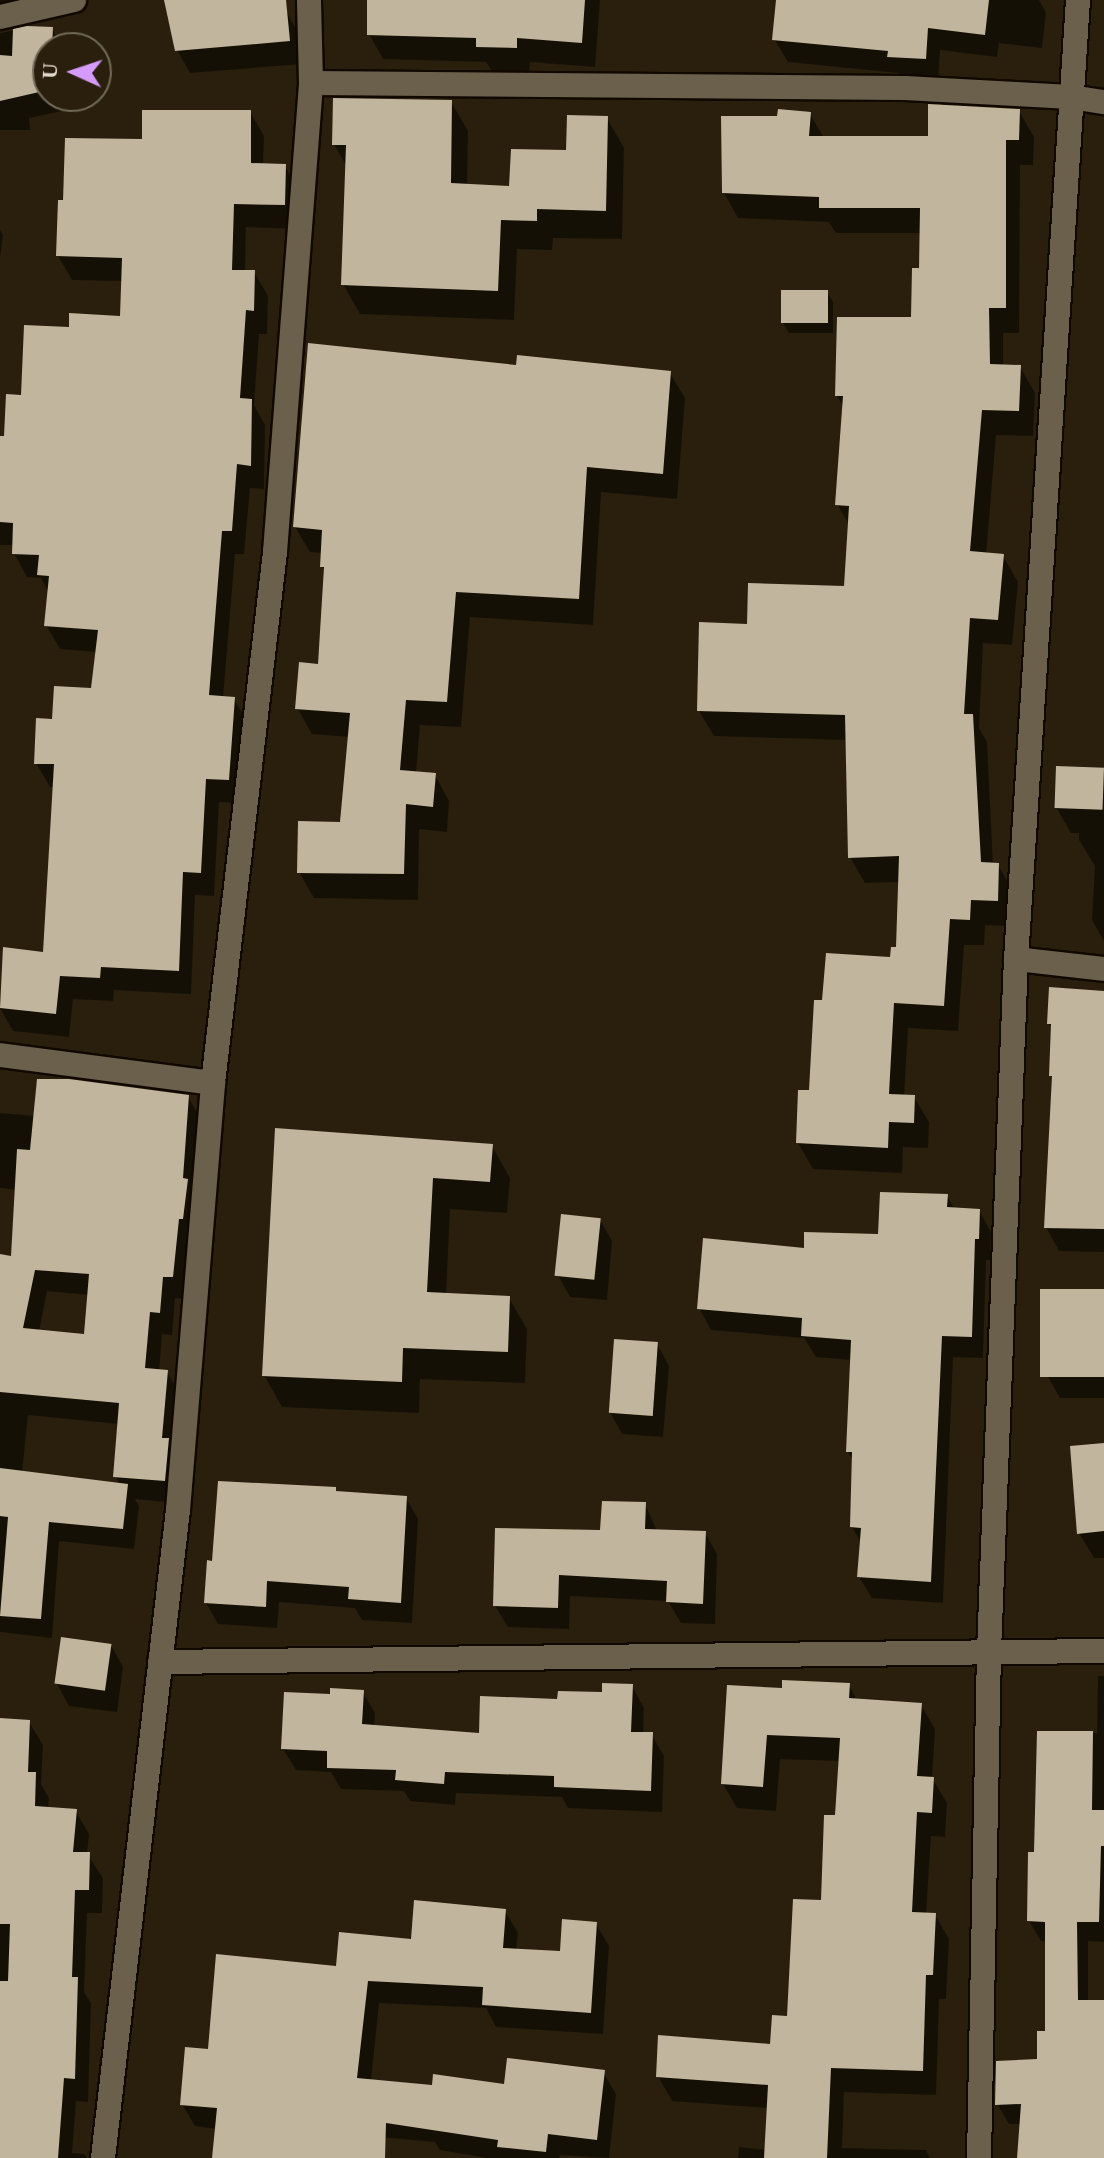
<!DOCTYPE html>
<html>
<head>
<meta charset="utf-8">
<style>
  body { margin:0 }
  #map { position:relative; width:1104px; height:2158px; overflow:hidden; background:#291f0c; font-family:Georgia,serif }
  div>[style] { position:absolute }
  .shadow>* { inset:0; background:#0007 }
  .building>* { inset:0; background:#c2b59e; transform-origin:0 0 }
  .roads { filter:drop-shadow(2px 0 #110800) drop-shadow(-2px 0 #110800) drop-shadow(0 2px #110800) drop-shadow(0 -2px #110800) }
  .minor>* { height:24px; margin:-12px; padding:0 12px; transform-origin:12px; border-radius:12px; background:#6b604b }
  span { translate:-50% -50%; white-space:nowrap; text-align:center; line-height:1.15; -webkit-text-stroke:8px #291f0c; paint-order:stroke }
  .north { position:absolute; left:32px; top:32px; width:80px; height:80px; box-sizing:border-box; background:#291f0c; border:2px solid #736a5a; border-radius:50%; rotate:273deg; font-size:22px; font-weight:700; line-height:32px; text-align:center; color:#e1dacf }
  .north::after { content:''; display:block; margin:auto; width:28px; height:36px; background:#d59bfa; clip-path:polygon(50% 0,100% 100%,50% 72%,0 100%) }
</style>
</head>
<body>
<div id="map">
  <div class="shadow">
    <div style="clip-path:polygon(0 0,48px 0,0 11px)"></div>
    <div style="clip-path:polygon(166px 0,273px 0,286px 11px,299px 34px,302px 64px,190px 73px,177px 50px)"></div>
    <div style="clip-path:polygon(370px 0,600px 0,595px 67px,530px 62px,529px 72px,492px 71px,486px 62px,383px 59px,369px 34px)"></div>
    <div style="clip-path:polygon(778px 0,1039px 0,1046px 13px,1042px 48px,999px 43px,997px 57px,940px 50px,938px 81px,903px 79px,899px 73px,788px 62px,774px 39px)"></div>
    <div style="clip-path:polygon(27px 28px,52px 29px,63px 48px,48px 48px,48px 96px,63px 96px,62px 111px,29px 118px,30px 130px,0 130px,0 33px)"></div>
    <div style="clip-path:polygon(451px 102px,468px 131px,467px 186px,511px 188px,568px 152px,607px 118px,624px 148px,622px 239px,553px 238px,552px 250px,517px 249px,514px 320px,360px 314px,343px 284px,347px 167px,334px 144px)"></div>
    <div style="clip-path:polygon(1019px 111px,1034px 137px,1033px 165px,1020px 165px,1019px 333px,1003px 333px,1003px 366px,1020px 367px,1035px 393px,1033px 436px,996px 435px,986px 555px,1003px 556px,1018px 582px,1012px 645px,983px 643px,979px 728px,987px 742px,993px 865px,998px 865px,1013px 891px,1012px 926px,985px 925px,984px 945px,964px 945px,958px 1031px,908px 1028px,904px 1096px,914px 1097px,929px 1122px,928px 1148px,903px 1147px,902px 1173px,813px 1169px,798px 1143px,811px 1092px,824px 1002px,892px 960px,897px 949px,900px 882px,865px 883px,850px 857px,847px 740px,714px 736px,699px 711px,749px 626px,845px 588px,850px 526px,837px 504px,844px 408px,837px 396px,913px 319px,922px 233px,836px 233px,829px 222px,738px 218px,724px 193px,779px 118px,810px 114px,824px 138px,930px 138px)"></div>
    <div style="clip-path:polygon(250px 112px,264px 136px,263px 165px,285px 166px,299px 190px,297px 229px,246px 227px,245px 272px,254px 272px,268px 296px,267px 334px,259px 334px,254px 405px,265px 425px,264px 489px,250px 488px,244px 554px,235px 554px,223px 698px,234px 699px,248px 723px,242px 803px,219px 802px,214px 896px,195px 895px,191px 994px,114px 990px,113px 1001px,73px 999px,69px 1037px,13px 1031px,0 1008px,5px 950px,45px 954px,54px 787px,50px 787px,36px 763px,54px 721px,93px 691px,97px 652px,60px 649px,46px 625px,49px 593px,41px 578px,27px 577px,14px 553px,14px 545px,0 545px,0 438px,6px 438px,23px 397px,71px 329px,122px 318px,123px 281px,72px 280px,58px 256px,67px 140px,144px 141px)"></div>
    <div style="clip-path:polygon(0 230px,3px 235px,0 258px)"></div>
    <div style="clip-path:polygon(827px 292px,833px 302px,833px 333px,789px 333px,783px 323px)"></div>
    <div style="clip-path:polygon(518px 367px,670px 373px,685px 398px,677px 499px,601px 492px,593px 625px,470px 617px,461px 727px,420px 725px,416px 773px,435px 775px,449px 801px,447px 832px,419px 829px,418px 900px,314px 898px,299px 872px,342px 824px,350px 737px,312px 734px,297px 708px,319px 666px,326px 573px,322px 566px,322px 553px,310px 552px,295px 527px)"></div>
    <div style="clip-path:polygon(1104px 768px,1104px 941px,1092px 920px,1095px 866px,1079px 840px,1079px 833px,1071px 833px,1056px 807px)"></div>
    <div style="clip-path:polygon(1104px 993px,1104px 1252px,1059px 1251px,1046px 1227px,1054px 1081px,1053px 1030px,1049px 1023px)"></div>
    <div style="clip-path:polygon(evenodd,188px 1097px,201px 1119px,185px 1299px,175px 1298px,172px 1335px,162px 1334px,159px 1372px,167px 1372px,180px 1394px,177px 1503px,135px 1499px,139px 1506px,134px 1549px,59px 1541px,52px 1638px,0 1632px,0 1256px,13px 1258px,17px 1190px,0 1188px,0 1113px,35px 1116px,188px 1097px,47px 1291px,89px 1295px,86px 1336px,39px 1332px,47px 1291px,188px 1097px,28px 1415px,119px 1424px,115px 1476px,120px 1485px,22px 1473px,28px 1415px)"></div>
    <div style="clip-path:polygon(277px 1130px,492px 1146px,510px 1178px,507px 1213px,450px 1209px,446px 1295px,509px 1298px,527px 1329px,525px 1383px,420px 1379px,419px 1413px,282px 1407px,264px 1375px)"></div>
    <div style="clip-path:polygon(947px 1196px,955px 1210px,979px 1210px,991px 1232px,990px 1260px,986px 1260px,983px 1358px,953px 1357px,943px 1603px,872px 1598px,859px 1577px,862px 1544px,852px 1527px,853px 1460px,848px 1452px,852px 1360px,816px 1357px,804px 1338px,711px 1330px,699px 1308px,806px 1250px,880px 1236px)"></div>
    <div style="clip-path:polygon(600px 1220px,612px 1241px,607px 1300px,570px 1297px,558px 1275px)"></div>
    <div style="clip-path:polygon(1104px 1291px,1104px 1398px,1060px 1398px,1048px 1377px)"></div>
    <div style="clip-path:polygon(657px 1344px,669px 1366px,663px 1437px,622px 1434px,610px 1412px)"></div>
    <div style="clip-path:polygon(1104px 1445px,1104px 1558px,1094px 1558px,1079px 1533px)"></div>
    <div style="clip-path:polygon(335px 1489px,338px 1494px,406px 1498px,418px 1519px,412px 1623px,362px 1620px,355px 1608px,279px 1602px,277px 1628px,218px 1624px,206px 1603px,214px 1563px)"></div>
    <div style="clip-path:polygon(645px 1504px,657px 1531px,705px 1533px,717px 1554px,715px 1624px,681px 1623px,668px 1601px,570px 1596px,569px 1629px,508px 1627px,495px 1606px)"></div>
    <div style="clip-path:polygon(111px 1645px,123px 1667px,117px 1712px,69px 1706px,57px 1684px)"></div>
    <div style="clip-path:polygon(1098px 1676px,1104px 1676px,1104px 1942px,1088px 1941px,1088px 2002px,1104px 2002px,1104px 2158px,1019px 2158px,1022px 2124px,1009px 2124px,997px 2104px,1039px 2061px,1047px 2033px,1047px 1941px,1041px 1941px,1029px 1921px,1036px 1854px,1039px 1733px,1097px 1733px)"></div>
    <div style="clip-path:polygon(849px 1685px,857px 1700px,921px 1705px,935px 1729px,932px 1778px,947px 1803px,945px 1837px,931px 1836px,926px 1914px,935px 1915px,949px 1939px,946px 1999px,939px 1999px,936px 2095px,844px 2092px,842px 2148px,926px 2150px,930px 2158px,738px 2158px,739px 2147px,767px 2150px,769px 2108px,672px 2101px,658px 2076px,772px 2046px,788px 2018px,823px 1902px,837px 1817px,840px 1761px,780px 1759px,776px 1811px,737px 1808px,723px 1784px,784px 1690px)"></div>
    <div style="clip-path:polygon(632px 1686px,644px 1708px,643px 1734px,651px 1734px,664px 1756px,662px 1812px,568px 1808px,562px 1797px,456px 1793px,455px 1805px,410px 1801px,404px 1791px,341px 1789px,331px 1772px,296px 1770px,283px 1749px,332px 1696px,362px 1691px,375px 1713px,374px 1727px,481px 1736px,559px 1701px)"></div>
    <div style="clip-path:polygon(0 1720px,29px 1722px,43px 1745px,41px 1784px,49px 1798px,48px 1809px,75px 1810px,89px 1834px,87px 1854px,103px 1878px,102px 1913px,87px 1913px,84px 1992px,91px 2003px,88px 2102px,76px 2101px,72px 2153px,84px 2154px,87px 2158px,0 2158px)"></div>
    <div style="clip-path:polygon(505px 1911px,518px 1933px,516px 1950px,562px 1953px,596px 1924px,609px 1946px,603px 2034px,496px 2027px,486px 2008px,379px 2003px,371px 2081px,433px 2087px,506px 2086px,603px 2072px,616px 2094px,609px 2158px,560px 2155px,559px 2158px,487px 2158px,440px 2150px,435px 2142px,322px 2132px,308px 2158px,214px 2158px,217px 2129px,195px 2126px,182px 2104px,209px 2051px,338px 1968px)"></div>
  </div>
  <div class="building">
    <div style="clip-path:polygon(164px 0,286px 0,290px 41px,175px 51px)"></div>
    <div style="clip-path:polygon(367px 0,585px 0,582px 43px,517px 38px,517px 48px,476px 47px,476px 38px,367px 35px)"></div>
    <div style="clip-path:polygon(776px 0,989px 0,985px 35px,928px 28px,926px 59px,887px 57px,888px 51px,772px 40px)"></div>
    <div style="clip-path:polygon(27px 26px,53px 27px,52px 48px,48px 48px,48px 90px,0 101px,0 55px,12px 56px,13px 29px)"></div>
    <div style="clip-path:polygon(333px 98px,452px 100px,451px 183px,509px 186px,511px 149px,566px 150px,567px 115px,608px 116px,606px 211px,537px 209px,537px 221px,501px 220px,498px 291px,341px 285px,346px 145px,332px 145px)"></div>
    <div style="clip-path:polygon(928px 104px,1020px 109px,1019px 140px,1006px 140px,1006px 308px,989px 308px,990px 364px,1021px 365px,1019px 411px,982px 410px,970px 551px,1004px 554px,998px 620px,970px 618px,964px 714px,973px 714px,981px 862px,999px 863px,998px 901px,971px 900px,970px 920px,950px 919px,944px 1006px,894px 1003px,889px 1094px,915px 1095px,914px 1123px,889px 1122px,888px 1148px,796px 1143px,798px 1090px,809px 1090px,814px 1000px,822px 1000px,826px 953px,890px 957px,891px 947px,896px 947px,899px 856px,848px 858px,845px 715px,697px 711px,699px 622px,747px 624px,748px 583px,844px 586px,849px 506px,835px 505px,843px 396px,835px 396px,837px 317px,911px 317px,912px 268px,919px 268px,920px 208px,819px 208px,819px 197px,722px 193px,721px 116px,777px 116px,778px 109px,811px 112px,809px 136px,928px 136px)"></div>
    <div style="clip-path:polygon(142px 110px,251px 110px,251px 163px,286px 164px,285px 205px,234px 204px,232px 270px,255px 270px,254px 311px,246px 310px,240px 398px,252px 399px,251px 466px,237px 464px,232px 531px,222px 531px,209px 695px,235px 697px,229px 780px,206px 779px,201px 873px,183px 872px,179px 971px,101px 967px,100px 978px,60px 976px,56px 1014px,0 1008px,3px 947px,43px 952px,54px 764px,34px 764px,36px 718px,52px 719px,54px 686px,91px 688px,98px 630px,44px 626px,49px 576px,37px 575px,39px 555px,12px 554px,13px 523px,0 522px,0 436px,4px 436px,6px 394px,21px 395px,24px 325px,69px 327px,69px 313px,120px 316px,122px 258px,56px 256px,58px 200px,63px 200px,65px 138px,142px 139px)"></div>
    <div style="left:828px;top:290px;width:33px;height:47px;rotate:90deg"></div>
    <div style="clip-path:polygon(308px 343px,516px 365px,517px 355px,671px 371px,663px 474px,587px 467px,579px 599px,456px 592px,447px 702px,406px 700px,400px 770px,436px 773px,433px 807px,406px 804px,404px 874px,297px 873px,298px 821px,340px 822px,350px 713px,295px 709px,299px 662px,318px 664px,324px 567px,320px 567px,322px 530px,293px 527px)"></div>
    <div style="left:1056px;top:766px;width:48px;height:42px;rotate:2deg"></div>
    <div style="clip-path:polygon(1049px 987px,1104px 991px,1104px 1229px,1044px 1228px,1052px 1076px,1049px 1076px,1051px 1024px,1047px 1024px)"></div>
    <div style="clip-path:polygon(evenodd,37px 1079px,69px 1079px,189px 1095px,183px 1178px,188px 1179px,183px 1219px,179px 1219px,173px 1277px,163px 1277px,160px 1313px,150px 1312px,145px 1368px,168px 1370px,162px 1438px,169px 1438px,165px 1481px,113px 1477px,119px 1403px,0 1392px,0 1254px,11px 1256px,17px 1149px,30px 1150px,37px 1079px,35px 1270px,89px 1274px,84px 1334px,23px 1328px,35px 1270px)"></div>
    <div style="clip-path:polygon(275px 1128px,493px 1144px,490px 1182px,433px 1178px,427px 1292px,510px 1296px,508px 1352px,403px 1348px,402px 1382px,262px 1376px)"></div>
    <div style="clip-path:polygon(880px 1192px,948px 1194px,947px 1207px,980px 1209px,979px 1239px,975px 1239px,972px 1337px,942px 1336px,931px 1582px,857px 1577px,861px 1528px,850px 1527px,852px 1452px,846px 1452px,851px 1340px,801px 1336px,802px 1318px,697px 1309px,703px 1238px,804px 1248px,804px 1232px,878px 1234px)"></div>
    <div style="left:561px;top:1214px;width:40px;height:62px;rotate:6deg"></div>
    <div style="left:1104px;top:1289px;width:88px;height:64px;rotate:90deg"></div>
    <div style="left:614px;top:1339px;width:44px;height:74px;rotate:4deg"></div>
    <div style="clip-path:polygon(1104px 1443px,1104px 1531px,1077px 1534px,1070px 1446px)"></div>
    <div style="clip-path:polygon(0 1468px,128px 1484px,123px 1529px,49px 1522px,41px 1619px,0 1616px,8px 1517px,0 1516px)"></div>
    <div style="clip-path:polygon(218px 1481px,336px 1487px,336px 1491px,407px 1496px,401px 1603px,348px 1599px,349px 1587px,267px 1581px,266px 1607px,204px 1603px,207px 1560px,212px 1561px)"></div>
    <div style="clip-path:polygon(602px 1501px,646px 1502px,645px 1529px,706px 1531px,703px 1604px,666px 1602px,667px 1581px,559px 1575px,558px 1608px,493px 1606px,495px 1528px,600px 1530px)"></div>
    <div style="left:61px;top:1637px;width:51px;height:47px;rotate:8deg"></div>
    <div style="clip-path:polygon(782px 1680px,850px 1683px,849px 1698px,922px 1703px,917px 1776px,934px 1777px,932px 1813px,917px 1812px,912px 1912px,936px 1913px,933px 1975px,926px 1975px,923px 2071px,831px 2068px,827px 2158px,764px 2158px,768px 2085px,656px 2077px,658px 2035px,770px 2044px,772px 2015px,787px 2016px,793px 1899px,821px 1900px,824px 1815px,835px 1815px,840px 1738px,767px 1735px,763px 1787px,721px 1784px,727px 1685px,782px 1688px)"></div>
    <div style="clip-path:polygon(602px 1683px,633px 1684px,631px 1732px,653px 1732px,651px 1791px,554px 1787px,554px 1776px,445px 1772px,444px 1784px,395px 1780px,396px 1770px,327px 1768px,327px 1751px,281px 1749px,284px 1692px,330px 1694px,330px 1688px,364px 1690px,362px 1724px,479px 1733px,480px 1696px,557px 1699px,558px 1691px,602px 1692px)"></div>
    <div style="clip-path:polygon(0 1718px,30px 1720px,28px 1772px,36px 1772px,35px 1806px,77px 1809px,73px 1852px,90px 1852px,89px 1890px,75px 1890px,72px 1977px,78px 1977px,75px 2079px,64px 2078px,58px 2158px,0 2158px,0 1981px,8px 1981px,10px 1924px,0 1924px)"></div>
    <div style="clip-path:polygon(1037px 1731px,1093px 1731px,1092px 1810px,1104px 1810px,1104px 1846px,1101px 1846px,1099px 1922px,1077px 1922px,1078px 2000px,1104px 2000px,1104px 2158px,1017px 2158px,1021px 2104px,995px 2105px,996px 2061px,1037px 2059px,1037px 2031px,1045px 2031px,1045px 1922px,1027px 1921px,1028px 1852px,1034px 1852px)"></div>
    <div style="clip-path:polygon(414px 1900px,506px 1909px,503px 1948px,560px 1951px,562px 1919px,597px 1922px,591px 2013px,482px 2005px,483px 1987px,368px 1981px,357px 2078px,432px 2085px,433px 2074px,504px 2084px,507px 2058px,605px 2070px,597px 2140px,548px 2134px,546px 2152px,497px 2147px,498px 2140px,386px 2123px,385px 2158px,212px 2158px,217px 2108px,180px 2105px,185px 2047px,208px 2049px,216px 1954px,336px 1966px,339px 1932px,411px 1939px)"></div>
  </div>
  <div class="roads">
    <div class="minor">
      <div style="left:0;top:17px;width:76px;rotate:-12.9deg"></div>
      <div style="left:311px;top:83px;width:594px;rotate:0.48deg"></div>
      <div style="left:905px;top:88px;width:166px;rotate:3.1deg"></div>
      <div style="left:1071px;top:97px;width:33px;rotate:9deg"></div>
      <div style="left:1016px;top:959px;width:89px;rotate:6.5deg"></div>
      <div style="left:0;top:1055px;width:215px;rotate:7.5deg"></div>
      <div style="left:160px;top:1662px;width:944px;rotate:-0.67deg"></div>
      <div style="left:103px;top:2158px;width:652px;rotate:-83.4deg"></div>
      <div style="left:178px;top:1510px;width:428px;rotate:-85.3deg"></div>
      <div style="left:213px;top:1083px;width:535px;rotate:-83.34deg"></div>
      <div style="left:275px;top:552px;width:470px;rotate:-85.6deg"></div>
      <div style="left:311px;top:83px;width:83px;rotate:-91.4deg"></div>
      <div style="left:979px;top:2158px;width:507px;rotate:-88.87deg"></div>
      <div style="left:989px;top:1651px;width:693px;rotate:-87.77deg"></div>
      <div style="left:1016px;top:959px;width:961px;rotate:-86.3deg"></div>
    </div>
  </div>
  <div class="north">U</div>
</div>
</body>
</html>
